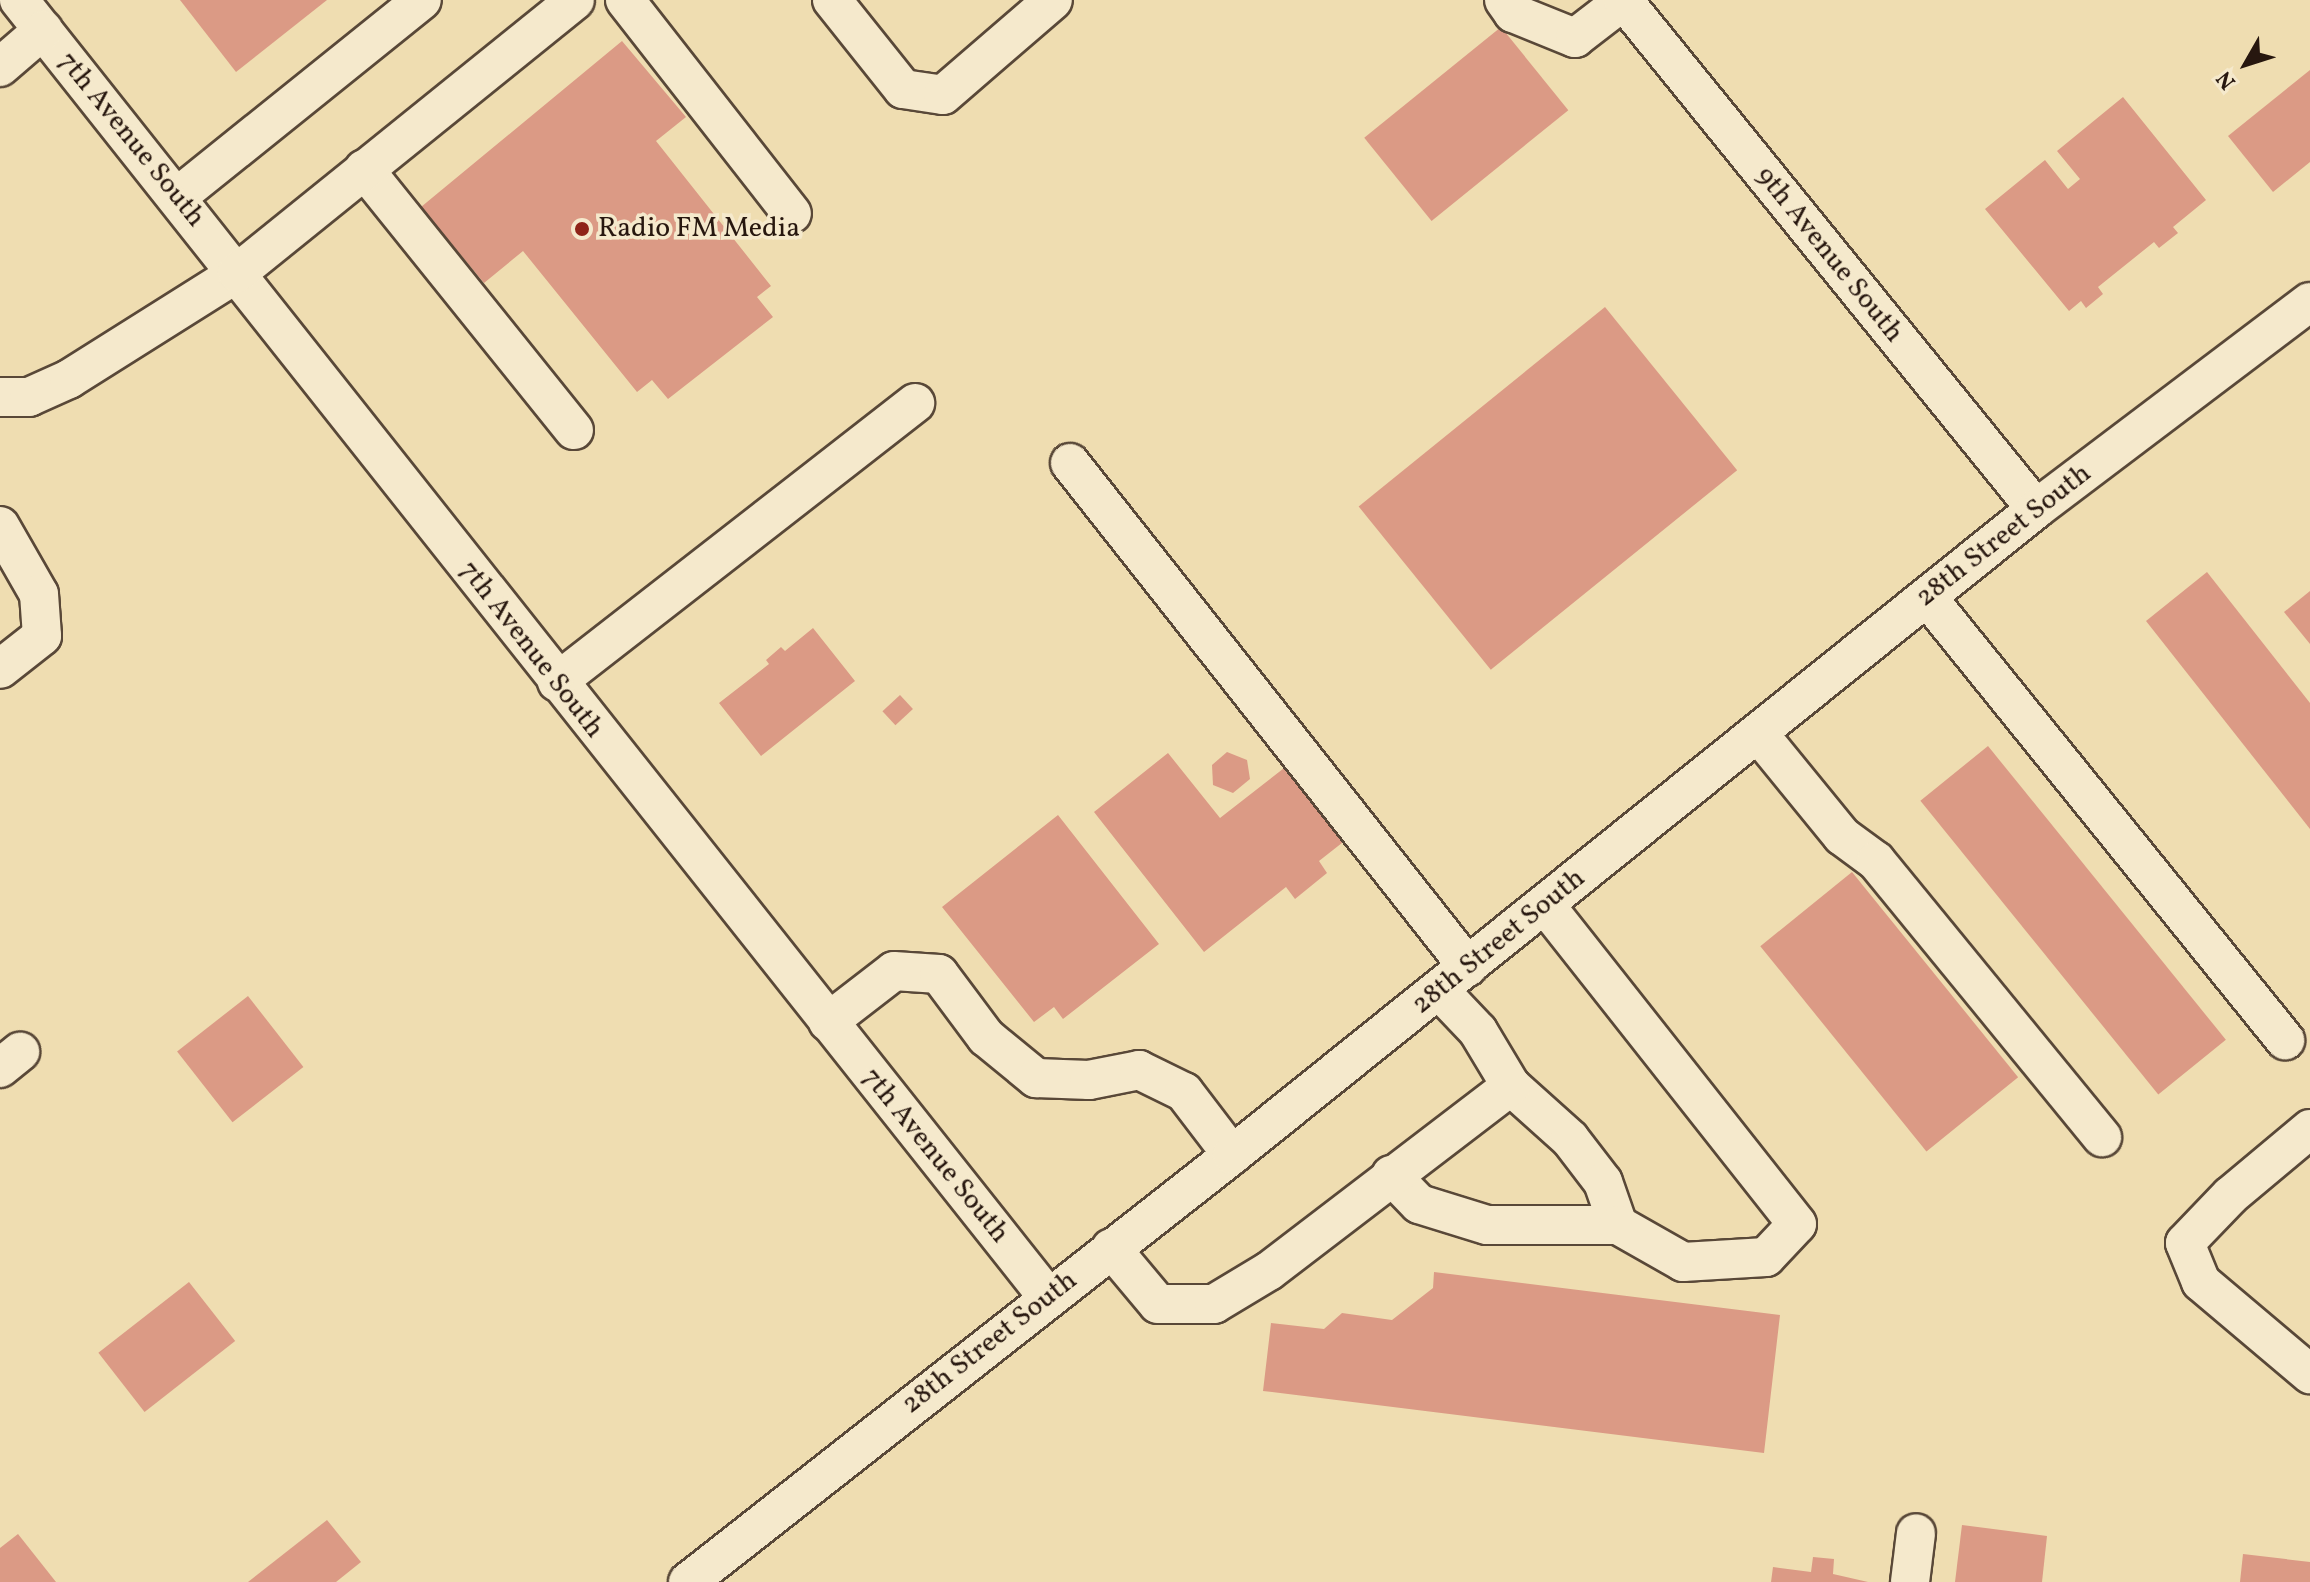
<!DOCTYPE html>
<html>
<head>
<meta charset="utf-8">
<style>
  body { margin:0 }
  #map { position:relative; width:2310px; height:1582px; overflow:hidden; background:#efddb1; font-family:Vollkorn,serif }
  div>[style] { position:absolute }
  .building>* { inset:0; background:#db9a85; transform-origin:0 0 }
  .roads { filter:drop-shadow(2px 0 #594838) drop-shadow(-2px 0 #594838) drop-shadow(0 2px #594838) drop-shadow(0 -2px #594838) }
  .minor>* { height:38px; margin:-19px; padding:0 19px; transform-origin:19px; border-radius:19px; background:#f5e9cc }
  .dots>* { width:22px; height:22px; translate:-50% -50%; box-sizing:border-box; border:4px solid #f5e9cc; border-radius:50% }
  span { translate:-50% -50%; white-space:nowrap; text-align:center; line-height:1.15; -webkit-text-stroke:7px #f5e9cc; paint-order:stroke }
  .street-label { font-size:28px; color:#27170f }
  .poi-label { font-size:28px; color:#27170f }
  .left { translate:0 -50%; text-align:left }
  .north { position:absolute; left:2206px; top:24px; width:80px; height:80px; -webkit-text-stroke:6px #f5e9cc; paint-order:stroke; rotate:231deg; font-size:22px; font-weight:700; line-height:32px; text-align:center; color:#27170f }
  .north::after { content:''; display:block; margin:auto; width:28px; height:36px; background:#27170f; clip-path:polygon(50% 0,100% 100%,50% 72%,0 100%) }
</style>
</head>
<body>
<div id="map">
  <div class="building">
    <div style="clip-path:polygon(180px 0,327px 0,236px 72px)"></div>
    <div style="left:1501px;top:27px;width:107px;height:176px;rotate:51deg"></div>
    <div style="clip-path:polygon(622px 41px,686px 117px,656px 141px,771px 286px,757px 297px,773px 317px,668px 399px,652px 380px,637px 392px,523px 251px,484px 283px,421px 207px)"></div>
    <div style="clip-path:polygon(2310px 70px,2310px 162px,2273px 192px,2228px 136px)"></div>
    <div style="clip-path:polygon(2123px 97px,2206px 200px,2173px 227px,2178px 233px,2159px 248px,2154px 242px,2098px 287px,2103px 294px,2086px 308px,2081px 301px,2069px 311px,1985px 209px,2045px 160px,2068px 189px,2080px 179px,2057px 151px)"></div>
    <div style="left:1605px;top:307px;width:210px;height:317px;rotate:51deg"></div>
    <div style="clip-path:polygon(2207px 572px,2310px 703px,2310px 829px,2146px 621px)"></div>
    <div style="clip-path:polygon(2310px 591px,2310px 644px,2284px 612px)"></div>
    <div style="clip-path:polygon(813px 628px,855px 681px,761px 756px,719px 703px,769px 664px,766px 660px,781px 647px,785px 651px)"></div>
    <div style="left:900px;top:695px;width:19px;height:24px;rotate:47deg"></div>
    <div style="left:1988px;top:746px;width:378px;height:87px;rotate:51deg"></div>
    <div style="clip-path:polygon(1227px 752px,1247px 760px,1250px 779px,1233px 793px,1213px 785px,1212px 765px)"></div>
    <div style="clip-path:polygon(1168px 753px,1220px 818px,1288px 765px,1347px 839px,1319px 861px,1327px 873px,1295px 899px,1286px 887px,1204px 952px,1094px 812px)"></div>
    <div style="clip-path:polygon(1058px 815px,1159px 944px,1063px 1019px,1054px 1007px,1034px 1022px,942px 907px)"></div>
    <div style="left:1852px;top:872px;width:264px;height:118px;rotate:51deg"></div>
    <div style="left:248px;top:996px;width:90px;height:90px;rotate:52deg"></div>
    <div style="clip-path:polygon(1434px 1272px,1780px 1315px,1764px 1453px,1263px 1391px,1271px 1323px,1324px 1329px,1342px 1313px,1392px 1320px,1433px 1288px)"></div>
    <div style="left:189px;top:1282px;width:75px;height:115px;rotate:52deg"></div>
    <div style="clip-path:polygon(327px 1520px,361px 1562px,336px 1582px,248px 1582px)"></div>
    <div style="clip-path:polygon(1962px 1525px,2047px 1536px,2042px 1582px,1955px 1582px)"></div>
    <div style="clip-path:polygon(18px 1534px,56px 1582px,0 1582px,0 1548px)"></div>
    <div style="clip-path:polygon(2243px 1554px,2310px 1562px,2310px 1582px,2240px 1582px)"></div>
    <div style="clip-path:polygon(1813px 1557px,1834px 1559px,1833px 1574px,1868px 1582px,1771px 1582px,1773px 1567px,1811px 1572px)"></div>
  </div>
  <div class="roads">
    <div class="minor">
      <div style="left:19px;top:0;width:1654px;rotate:51.58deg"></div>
      <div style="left:625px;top:0;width:271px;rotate:52deg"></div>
      <div style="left:832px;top:0;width:114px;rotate:51.4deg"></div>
      <div style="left:903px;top:89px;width:40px;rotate:8.5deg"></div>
      <div style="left:943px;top:95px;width:145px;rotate:-40.8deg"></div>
      <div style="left:1504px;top:0;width:16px;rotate:55deg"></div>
      <div style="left:1513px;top:13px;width:67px;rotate:22deg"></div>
      <div style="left:1575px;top:38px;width:61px;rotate:-37.6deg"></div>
      <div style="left:1623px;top:0;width:655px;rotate:50.94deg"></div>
      <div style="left:0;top:67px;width:57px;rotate:-40.7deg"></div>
      <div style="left:364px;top:169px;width:335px;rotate:51.2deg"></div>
      <div style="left:177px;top:197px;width:314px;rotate:-38.8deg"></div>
      <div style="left:0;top:397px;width:29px"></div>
      <div style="left:29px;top:397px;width:44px;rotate:-24.2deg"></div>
      <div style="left:69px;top:379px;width:199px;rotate:-32.2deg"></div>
      <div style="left:237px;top:273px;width:434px;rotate:-38.9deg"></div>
      <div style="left:1070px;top:463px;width:642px;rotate:51.7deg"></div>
      <div style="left:0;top:526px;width:78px;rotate:60.2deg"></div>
      <div style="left:39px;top:594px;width:42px;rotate:85.9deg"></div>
      <div style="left:42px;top:636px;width:53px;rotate:141.8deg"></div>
      <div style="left:1927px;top:597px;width:570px;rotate:51.06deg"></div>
      <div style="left:557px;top:682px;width:454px;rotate:-37.9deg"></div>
      <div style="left:1758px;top:733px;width:133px;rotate:50.8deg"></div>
      <div style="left:1842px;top:836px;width:42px;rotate:36.3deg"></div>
      <div style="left:1876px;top:861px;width:357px;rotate:50.7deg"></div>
      <div style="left:828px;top:1022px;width:83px;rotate:-37.7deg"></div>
      <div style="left:894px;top:971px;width:45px;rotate:3.8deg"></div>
      <div style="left:939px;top:974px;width:79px;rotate:53.3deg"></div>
      <div style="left:986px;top:1037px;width:65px;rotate:39.4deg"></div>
      <div style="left:1036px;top:1078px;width:53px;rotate:2.2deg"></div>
      <div style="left:1089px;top:1080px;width:51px;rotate:-11.3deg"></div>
      <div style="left:1139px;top:1070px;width:50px;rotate:26.1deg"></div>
      <div style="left:1184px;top:1092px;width:79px;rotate:52.7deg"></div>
      <div style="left:0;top:1068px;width:26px;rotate:-39deg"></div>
      <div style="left:1511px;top:1086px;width:79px;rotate:41.9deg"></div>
      <div style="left:1570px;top:1139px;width:54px;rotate:52.5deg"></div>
      <div style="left:1603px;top:1182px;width:46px;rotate:70.8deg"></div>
      <div style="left:2310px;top:1129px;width:104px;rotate:140.1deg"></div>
      <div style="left:2230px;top:1196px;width:65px;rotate:133.8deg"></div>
      <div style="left:2185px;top:1243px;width:42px;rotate:67.7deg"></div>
      <div style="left:2201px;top:1282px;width:143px;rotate:40.2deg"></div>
      <div style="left:1391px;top:1175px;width:40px;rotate:46deg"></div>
      <div style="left:1419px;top:1204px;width:71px;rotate:17.2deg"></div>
      <div style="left:1487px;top:1225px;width:131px"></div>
      <div style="left:1618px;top:1225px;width:75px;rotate:29.6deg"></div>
      <div style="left:1683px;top:1262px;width:83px;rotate:-3.4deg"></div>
      <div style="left:1766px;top:1257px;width:45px;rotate:-46.8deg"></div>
      <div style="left:1797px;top:1224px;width:407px;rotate:-128.3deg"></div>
      <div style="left:1111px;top:1248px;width:73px;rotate:50deg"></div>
      <div style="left:1158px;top:1304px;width:56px"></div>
      <div style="left:1214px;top:1304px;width:64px;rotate:-31deg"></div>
      <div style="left:1269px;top:1271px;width:305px;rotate:-37.4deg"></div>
      <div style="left:1511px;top:1086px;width:64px;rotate:-121deg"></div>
      <div style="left:1478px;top:1031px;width:57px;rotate:-133.6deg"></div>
      <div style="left:688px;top:1582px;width:692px;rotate:-38.13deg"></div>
      <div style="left:1232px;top:1155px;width:1031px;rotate:-38.78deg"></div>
      <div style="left:2036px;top:509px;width:343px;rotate:-37.1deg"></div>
      <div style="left:1910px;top:1582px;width:49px;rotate:-83deg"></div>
    </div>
  </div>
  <div class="dots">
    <div style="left:582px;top:229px;background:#8f2418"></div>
  </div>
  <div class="street-label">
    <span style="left:131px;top:140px;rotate:51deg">7th Avenue South</span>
    <span style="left:1829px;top:255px;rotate:51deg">9th Avenue South</span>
    <span style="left:2004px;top:536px;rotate:-38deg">28th Street South</span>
    <span style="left:531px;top:650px;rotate:52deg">7th Avenue South</span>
    <span style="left:1499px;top:942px;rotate:-39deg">28th Street South</span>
    <span style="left:935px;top:1156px;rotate:51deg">7th Avenue South</span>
    <span style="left:990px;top:1343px;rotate:-38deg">28th Street South</span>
  </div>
  <div class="poi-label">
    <span class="left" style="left:598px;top:229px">Radio FM Media</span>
  </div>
  <div class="north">N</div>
</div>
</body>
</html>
